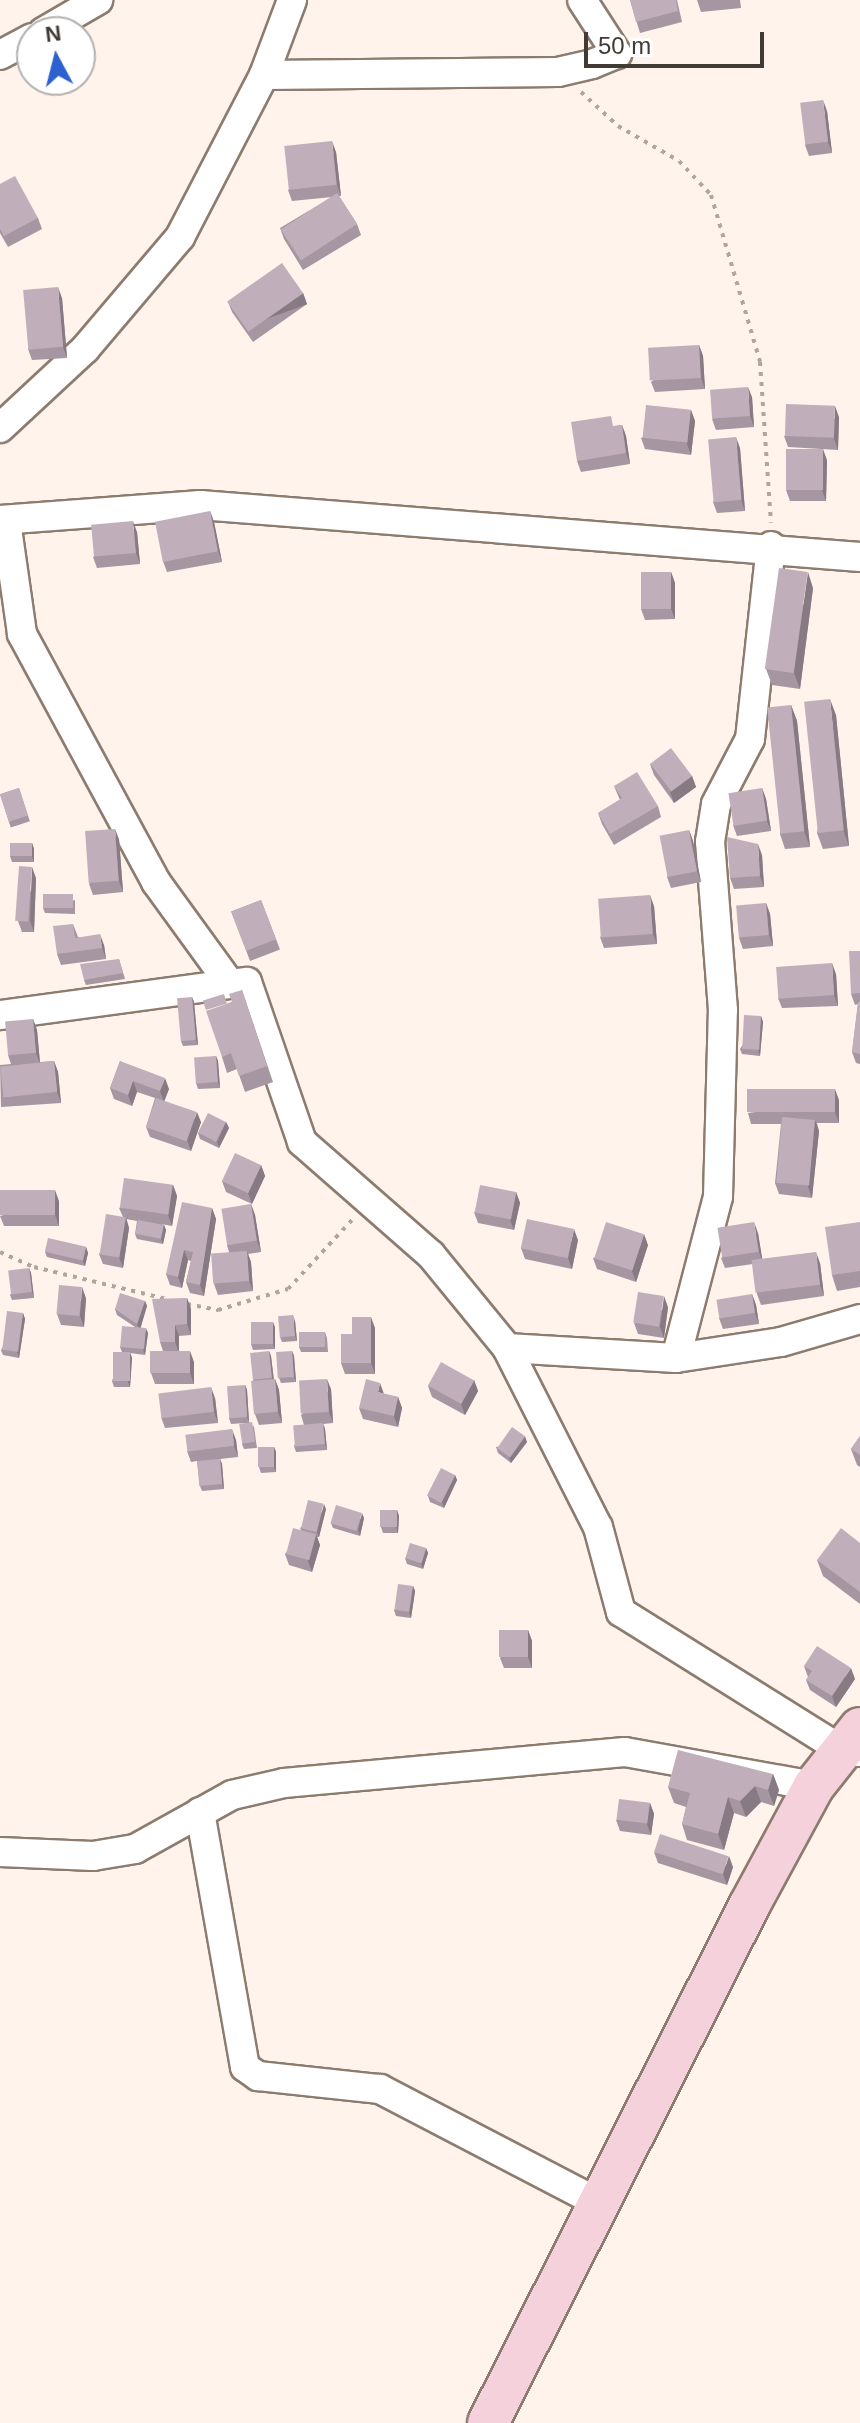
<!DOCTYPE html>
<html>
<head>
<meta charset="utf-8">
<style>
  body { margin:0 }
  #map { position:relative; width:860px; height:2423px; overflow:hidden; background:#fff3eb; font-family:Helvetica,sans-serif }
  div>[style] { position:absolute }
  .path>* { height:4px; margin-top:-2px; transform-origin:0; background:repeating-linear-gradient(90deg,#afa59e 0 4px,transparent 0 10px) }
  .roads { filter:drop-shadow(2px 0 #8c7c6f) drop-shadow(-2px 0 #8c7c6f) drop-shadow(0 2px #8c7c6f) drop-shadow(0 -2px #8c7c6f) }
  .street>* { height:28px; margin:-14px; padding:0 14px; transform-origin:14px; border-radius:14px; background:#fff }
  .secondary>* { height:40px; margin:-20px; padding:0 20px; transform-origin:20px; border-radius:20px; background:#f5d1db }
  .wall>* { inset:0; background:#a696a1; transform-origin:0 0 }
  .shaded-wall>* { inset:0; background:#877a83; transform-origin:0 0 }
  .building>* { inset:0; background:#c1aebb; transform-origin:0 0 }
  span { translate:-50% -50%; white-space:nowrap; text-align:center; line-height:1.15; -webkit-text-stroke:8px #fff; paint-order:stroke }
  .north { position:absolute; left:16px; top:16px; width:80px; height:80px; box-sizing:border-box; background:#fff; border:2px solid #b3b1ae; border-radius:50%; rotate:353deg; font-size:22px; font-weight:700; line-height:32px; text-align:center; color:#423b35 }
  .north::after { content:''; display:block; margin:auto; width:28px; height:36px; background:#2e61d0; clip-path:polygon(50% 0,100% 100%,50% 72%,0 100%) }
  .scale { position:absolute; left:584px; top:32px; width:180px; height:36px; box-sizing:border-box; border:4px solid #423b35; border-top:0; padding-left:10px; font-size:24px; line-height:28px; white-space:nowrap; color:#423b35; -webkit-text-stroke:6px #fff; paint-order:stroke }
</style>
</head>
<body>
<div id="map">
  <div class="path">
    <div style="left:581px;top:92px;width:50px;rotate:42.6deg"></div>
    <div style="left:618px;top:126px;width:70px;rotate:29.8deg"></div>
    <div style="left:679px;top:161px;width:47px;rotate:46.7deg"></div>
    <div style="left:711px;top:195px;width:174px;rotate:73.6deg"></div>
    <div style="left:760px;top:362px;width:161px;rotate:86.1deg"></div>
    <div style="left:0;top:1252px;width:37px;rotate:24deg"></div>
    <div style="left:34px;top:1267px;width:136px;rotate:13.6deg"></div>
    <div style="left:187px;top:1304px;width:32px;rotate:11deg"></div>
    <div style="left:218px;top:1310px;width:73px;rotate:-16.7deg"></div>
    <div style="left:288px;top:1289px;width:94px;rotate:-47.2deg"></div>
  </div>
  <div class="roads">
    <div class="street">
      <div style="left:43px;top:32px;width:64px;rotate:-30.2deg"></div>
      <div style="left:0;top:55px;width:36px;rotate:-28deg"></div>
      <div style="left:264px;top:75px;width:294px;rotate:-0.6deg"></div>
      <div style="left:558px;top:72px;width:35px;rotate:-13deg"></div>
      <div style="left:592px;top:64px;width:27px;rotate:-22deg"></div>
      <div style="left:617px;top:54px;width:64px;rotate:-122.9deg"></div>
      <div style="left:0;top:428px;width:116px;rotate:-42.9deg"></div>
      <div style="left:85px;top:349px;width:147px;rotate:-49.7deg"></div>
      <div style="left:180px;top:237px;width:182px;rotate:-62.6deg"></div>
      <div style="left:264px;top:75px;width:80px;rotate:-69.5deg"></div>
      <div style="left:0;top:520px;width:201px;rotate:-4.3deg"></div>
      <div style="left:200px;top:505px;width:662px;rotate:4.5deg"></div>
      <div style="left:6px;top:521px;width:114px;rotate:81.9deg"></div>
      <div style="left:22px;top:634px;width:282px;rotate:61.6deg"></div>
      <div style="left:156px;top:882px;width:126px;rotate:54deg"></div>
      <div style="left:230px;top:984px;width:17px;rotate:-7deg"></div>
      <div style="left:247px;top:982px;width:169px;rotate:71deg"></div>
      <div style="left:302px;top:1142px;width:171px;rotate:41.2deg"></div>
      <div style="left:431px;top:1255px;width:120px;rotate:50.7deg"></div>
      <div style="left:507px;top:1348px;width:201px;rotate:63.1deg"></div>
      <div style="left:598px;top:1527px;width:88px;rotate:74.9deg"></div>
      <div style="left:621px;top:1612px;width:261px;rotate:32deg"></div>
      <div style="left:842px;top:1750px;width:17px;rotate:7deg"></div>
      <div style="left:0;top:1015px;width:232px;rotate:-7.7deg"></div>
      <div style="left:507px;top:1348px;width:169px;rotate:3.4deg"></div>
      <div style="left:676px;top:1358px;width:106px;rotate:-8.7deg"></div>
      <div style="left:781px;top:1342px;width:82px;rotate:-16.2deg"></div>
      <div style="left:676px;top:1358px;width:166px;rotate:-75.4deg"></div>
      <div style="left:718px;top:1197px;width:187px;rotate:-88.5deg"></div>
      <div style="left:723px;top:1010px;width:169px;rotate:-94.4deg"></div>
      <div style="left:710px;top:842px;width:38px;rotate:-81deg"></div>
      <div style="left:716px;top:804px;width:73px;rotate:-62.4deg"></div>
      <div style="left:750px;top:739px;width:194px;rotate:-83.8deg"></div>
      <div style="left:200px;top:1812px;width:259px;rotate:80deg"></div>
      <div style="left:245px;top:2067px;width:16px;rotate:35deg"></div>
      <div style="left:258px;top:2076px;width:123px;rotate:6.1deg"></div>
      <div style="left:380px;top:2089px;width:242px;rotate:27.5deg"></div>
      <div style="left:0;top:1852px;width:93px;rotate:2.5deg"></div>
      <div style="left:93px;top:1856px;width:43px;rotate:-9.5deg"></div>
      <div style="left:135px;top:1849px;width:111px;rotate:-29.1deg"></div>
      <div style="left:232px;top:1795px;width:53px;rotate:-13deg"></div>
      <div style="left:284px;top:1783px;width:342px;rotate:-5.2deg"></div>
      <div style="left:625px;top:1752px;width:192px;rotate:10.2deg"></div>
    </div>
    <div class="secondary">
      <div style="left:488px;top:2423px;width:579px;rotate:-63.21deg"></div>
      <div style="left:749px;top:1906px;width:136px;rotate:-61.6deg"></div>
      <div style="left:814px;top:1786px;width:74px;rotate:-51.6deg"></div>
    </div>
  </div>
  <div class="wall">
    <div style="clip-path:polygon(630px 0,677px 0,682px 22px,640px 33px)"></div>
    <div style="clip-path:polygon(697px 0,740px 0,741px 8px,701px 12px)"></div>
    <div style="clip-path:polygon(827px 111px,832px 153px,809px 156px,805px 145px)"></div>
    <div style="clip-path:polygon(336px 152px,341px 196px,339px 196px,357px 224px,361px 235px,303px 270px,284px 239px,280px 228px,332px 197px,292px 201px,288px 190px)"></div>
    <div style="clip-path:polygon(0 184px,38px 218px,42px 229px,8px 247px,0 233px)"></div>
    <div style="clip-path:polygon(303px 293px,307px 304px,253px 342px,232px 312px,228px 302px)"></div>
    <div style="clip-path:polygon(62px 298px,67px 358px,32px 360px,28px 349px)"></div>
    <div style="clip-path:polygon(699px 345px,703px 356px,705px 389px,655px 392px,651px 382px)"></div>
    <div style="clip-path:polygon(752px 397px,754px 427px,716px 430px,712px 419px)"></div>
    <div style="clip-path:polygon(691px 410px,695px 421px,691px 455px,645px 449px,641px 438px)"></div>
    <div style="clip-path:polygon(839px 417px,838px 450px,788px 447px,784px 436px)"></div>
    <div style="clip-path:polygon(622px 425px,626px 436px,630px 464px,581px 472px,577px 461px,615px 426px)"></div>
    <div style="clip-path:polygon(740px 448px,745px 511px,717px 513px,713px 502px)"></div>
    <div style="clip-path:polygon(827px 460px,826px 501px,790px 501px,786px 490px)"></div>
    <div style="clip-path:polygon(210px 511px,214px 522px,222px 562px,167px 572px,163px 561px)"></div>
    <div style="clip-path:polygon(137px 532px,140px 564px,97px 568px,93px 557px)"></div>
    <div style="clip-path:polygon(671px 572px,675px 583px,675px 619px,645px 620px,641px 609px)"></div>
    <div style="clip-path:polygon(813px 588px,800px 689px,772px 685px,766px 669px)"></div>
    <div style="clip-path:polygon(791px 705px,797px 721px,810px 847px,785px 849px,780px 834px)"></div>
    <div style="clip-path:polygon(836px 715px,849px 846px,823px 849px,817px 833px)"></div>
    <div style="clip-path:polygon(650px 764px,692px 776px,696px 787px,674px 803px,654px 775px)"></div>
    <div style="clip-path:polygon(614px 786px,658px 806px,661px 817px,614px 845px,602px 824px,598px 813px,620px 800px)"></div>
    <div style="left:19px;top:788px;width:35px;height:20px;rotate:72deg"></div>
    <div style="clip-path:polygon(762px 788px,766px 799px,771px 831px,737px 836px,733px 825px)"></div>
    <div style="clip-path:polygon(689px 830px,693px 841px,701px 882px,671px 888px,667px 877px)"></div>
    <div style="clip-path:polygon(119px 839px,123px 892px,93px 895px,89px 884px)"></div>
    <div style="clip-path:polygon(32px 843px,34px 849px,34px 862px,12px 862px,10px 856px)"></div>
    <div style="clip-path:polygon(762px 855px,764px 887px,734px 889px,730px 878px)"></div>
    <div style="clip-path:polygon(36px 878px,34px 932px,22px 932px,18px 921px)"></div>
    <div style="clip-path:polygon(75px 900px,75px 914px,45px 913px,43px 908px)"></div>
    <div style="left:261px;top:900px;width:53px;height:32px;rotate:69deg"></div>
    <div style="clip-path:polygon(766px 903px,770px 914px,773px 946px,743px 949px,739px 938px)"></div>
    <div style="clip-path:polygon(654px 906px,657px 944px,604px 948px,600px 937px)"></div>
    <div style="clip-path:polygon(73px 924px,78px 937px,104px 945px,106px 959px,61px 965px,57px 954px)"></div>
    <div style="clip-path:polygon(860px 951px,860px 1064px,856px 1063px,852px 1052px,858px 1004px,855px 1005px,851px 994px)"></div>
    <div style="clip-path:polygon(119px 959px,125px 979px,86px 985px,84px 980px)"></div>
    <div style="clip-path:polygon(836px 974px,838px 1006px,782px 1008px,778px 998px)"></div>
    <div style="clip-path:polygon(242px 990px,273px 1082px,245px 1092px,237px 1069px,227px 1073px,222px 1057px,227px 1004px,232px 1002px)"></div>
    <div style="clip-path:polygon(192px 997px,194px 1002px,198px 1045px,183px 1046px,181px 1041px)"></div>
    <div style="clip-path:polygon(761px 1016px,763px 1022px,760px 1056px,742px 1054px,740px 1049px)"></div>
    <div style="clip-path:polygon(33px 1019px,37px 1030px,40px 1062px,54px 1061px,58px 1072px,61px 1103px,1px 1107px,0 1065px,11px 1064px,8px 1055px)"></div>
    <div style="clip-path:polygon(216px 1056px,218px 1061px,220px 1088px,198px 1089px,196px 1083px)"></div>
    <div style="clip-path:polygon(120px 1061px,169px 1089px,164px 1101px,201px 1122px,191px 1151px,150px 1137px,146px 1127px,155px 1098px,137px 1092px,132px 1106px,114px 1099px,110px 1088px)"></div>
    <div style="clip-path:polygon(839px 1100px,839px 1123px,817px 1123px,819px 1131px,812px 1198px,779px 1194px,775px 1183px,781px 1124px,751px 1124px,748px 1113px)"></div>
    <div style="clip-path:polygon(226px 1122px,229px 1128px,219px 1148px,200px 1139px,198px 1133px)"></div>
    <div style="clip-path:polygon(261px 1165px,265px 1176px,252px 1204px,226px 1192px,222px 1181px)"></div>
    <div style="clip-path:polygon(173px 1185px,177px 1196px,172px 1226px,161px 1224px,164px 1225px,166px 1230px,163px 1244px,137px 1239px,135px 1234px,137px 1221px,126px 1219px,129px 1228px,123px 1268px,103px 1264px,99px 1254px,123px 1217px,119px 1208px)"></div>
    <div style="clip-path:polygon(516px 1192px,520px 1203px,514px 1230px,478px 1223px,474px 1212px)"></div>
    <div style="clip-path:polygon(59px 1201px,59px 1226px,4px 1226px,0 1216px)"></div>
    <div style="clip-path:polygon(251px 1204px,255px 1215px,261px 1252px,248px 1254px,251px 1262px,253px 1291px,218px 1295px,214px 1284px,229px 1252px,227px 1245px)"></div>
    <div style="clip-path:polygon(212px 1208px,216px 1219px,204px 1296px,190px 1293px,186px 1282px,191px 1261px,188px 1260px,182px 1288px,170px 1285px,166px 1274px)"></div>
    <div style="clip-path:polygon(860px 1222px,860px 1287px,837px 1291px,832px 1275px)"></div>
    <div style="clip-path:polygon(758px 1233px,762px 1260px,820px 1263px,824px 1296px,761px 1305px,757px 1294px,753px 1264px,725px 1268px,721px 1258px)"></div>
    <div style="clip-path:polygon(578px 1240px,572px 1269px,525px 1259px,521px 1248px)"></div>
    <div style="clip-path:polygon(648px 1245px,636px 1282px,597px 1269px,593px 1258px)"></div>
    <div style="clip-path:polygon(86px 1247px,88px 1253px,85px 1266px,47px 1257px,45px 1252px)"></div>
    <div style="clip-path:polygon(29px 1268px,31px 1273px,34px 1298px,12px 1300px,10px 1295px)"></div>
    <div style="clip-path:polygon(752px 1294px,756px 1305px,759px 1324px,723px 1329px,719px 1318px)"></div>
    <div style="clip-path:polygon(86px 1298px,84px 1327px,61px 1325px,57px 1314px)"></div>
    <div style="clip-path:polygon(187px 1298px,191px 1309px,191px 1335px,179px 1336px,179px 1351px,194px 1362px,194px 1384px,155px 1384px,151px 1373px,163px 1351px,160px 1342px)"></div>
    <div style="clip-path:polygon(145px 1301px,147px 1306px,140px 1327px,148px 1333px,145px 1355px,130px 1353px,132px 1358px,130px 1387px,114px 1387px,112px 1381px,122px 1352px,120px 1347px,135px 1327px,117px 1315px,115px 1309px)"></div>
    <div style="clip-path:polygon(668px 1307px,664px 1338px,638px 1334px,634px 1323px)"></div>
    <div style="clip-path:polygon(23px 1313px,25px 1319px,19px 1358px,3px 1355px,1px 1350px)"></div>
    <div style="clip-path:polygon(295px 1321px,297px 1341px,282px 1342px,280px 1337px)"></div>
    <div style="clip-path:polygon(275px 1327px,275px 1349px,253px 1350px,251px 1344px)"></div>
    <div style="clip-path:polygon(375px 1328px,375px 1374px,345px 1374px,341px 1363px,352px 1334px)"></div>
    <div style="clip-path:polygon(325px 1332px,327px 1338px,328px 1352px,301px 1352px,299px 1347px)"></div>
    <div style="clip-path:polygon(269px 1351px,271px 1356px,274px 1379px,275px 1379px,279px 1390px,282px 1423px,259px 1425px,255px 1414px,253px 1380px)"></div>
    <div style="clip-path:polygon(292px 1351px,294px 1356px,296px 1382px,281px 1383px,279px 1378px)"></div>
    <div style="clip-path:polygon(474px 1380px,478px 1391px,465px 1415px,432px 1397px,428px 1386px)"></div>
    <div style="clip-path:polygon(245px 1385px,247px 1390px,249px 1422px,254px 1427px,257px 1448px,244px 1449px,242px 1444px,246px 1423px,231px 1424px,229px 1418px)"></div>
    <div style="clip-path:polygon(331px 1389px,333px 1423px,323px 1424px,325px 1429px,327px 1450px,296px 1452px,294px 1446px,304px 1425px,301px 1415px)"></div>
    <div style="clip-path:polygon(384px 1394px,398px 1397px,402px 1408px,398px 1427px,363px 1419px,359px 1408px)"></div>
    <div style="clip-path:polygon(215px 1398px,218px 1423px,165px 1428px,161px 1417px)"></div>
    <div style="clip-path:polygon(860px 1436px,860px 1467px,857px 1465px,851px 1449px)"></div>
    <div style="clip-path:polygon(236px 1440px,238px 1457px,220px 1459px,222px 1464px,224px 1489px,202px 1491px,200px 1486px,197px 1461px,191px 1462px,187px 1451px)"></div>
    <div style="clip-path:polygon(527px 1442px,511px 1463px,498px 1453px,496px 1447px)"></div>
    <div style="clip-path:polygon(274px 1447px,276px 1452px,276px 1472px,261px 1473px,259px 1467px)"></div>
    <div style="clip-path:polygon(455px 1475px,457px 1480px,444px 1508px,430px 1502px,428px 1496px)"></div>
    <div style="clip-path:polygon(326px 1509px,319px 1537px,317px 1537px,320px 1545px,312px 1572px,289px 1565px,285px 1554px,301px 1530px,300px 1528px)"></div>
    <div style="clip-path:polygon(397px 1510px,399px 1516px,398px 1533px,383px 1533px,381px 1527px)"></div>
    <div style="clip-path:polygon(364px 1518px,360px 1536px,333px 1528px,331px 1523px)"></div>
    <div style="clip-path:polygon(860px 1543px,860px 1604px,823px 1576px,817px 1560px)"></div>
    <div style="clip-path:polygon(426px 1548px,428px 1553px,423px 1569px,407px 1564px,405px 1558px)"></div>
    <div style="clip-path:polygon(413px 1586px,415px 1591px,411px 1618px,396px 1616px,394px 1610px)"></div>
    <div style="clip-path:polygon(528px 1630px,532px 1641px,532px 1668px,504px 1668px,500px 1658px)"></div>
    <div style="clip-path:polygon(804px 1666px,855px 1679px,836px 1707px,810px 1690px,806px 1680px,808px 1677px)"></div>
    <div style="clip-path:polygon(773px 1774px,779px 1790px,774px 1806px,761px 1802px,746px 1817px,734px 1813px,724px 1850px,687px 1840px,682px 1824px,686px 1807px,674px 1803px,668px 1787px)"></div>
    <div style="clip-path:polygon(650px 1803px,654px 1814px,651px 1835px,620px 1831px,616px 1820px)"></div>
    <div style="clip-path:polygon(654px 1852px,733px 1867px,727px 1885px,658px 1863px)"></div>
  </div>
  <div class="shaded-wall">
    <div style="clip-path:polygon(823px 100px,827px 111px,832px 153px,828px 142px)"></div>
    <div style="clip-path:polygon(332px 141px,336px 152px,341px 196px,337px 185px)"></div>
    <div style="clip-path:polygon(58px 287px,62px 298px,67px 358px,63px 347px)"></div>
    <div style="left:303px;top:293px;width:12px;height:66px;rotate:70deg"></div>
    <div style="clip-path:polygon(699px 345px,703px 356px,705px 389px,701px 378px)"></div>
    <div style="clip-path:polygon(748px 387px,752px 397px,754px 427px,750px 416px)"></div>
    <div style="clip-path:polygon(835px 406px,839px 417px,838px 450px,834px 439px)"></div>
    <div style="clip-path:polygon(691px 410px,695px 421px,691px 455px,687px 444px)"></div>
    <div style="clip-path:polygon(622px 425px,626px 436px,630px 464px,626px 453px)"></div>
    <div style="clip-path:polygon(736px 437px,740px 448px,745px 511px,741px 500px)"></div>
    <div style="clip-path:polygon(823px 449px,827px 460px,826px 501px,822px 490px)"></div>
    <div style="clip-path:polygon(210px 511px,214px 522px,222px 562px,218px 551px)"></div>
    <div style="clip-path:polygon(133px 521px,137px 532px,140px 564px,136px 553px)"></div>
    <div style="clip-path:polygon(671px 572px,675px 583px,675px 619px,671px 609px)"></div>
    <div style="clip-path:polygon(808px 572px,813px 588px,800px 689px,794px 673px)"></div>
    <div style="clip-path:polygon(830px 699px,836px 715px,849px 846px,843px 830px)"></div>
    <div style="clip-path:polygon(791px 705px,797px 721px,810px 847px,804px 831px)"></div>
    <div style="clip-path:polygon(692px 776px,696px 787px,674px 803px,670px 792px)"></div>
    <div style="clip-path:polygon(762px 788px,766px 799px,771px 831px,767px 821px)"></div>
    <div style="clip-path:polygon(115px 829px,119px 839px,123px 892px,119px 881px)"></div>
    <div style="clip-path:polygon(689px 830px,693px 841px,701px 882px,697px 871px)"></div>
    <div style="clip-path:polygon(32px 843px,34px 849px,34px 862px,32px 857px)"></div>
    <div style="clip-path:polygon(758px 844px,762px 855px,764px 887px,760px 876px)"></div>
    <div style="clip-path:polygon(32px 867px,36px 878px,34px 932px,30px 921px)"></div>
    <div style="clip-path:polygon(650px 895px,654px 906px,657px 944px,653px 934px)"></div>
    <div style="clip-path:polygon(766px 903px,770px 914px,773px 946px,769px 935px)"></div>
    <div style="clip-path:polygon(100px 934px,104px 945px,106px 959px,102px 948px)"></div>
    <div style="clip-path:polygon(832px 963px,836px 974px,838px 1006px,834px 995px)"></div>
    <div style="clip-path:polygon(192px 997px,194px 1002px,198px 1045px,196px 1040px)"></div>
    <div style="clip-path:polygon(761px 1016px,763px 1022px,760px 1056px,758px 1050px)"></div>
    <div style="clip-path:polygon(33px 1019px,37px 1030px,40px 1064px,36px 1053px)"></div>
    <div style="clip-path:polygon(216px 1056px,218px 1061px,220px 1088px,218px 1082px)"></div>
    <div style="clip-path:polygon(54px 1061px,58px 1072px,61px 1103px,57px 1092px)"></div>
    <div style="clip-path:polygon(165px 1078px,169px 1089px,164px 1102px,160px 1091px)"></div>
    <div style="clip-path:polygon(133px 1081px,137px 1092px,132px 1106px,128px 1095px)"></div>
    <div style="clip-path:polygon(835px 1089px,839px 1100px,839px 1123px,835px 1112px)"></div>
    <div style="clip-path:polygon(197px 1112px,201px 1122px,191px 1151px,187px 1140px)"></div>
    <div style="clip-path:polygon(815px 1120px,819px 1131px,812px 1198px,808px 1187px)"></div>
    <div style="clip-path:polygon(226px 1122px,229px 1128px,219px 1148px,217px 1142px)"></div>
    <div style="clip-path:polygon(261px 1165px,265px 1176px,252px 1204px,248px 1193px)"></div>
    <div style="clip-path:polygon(173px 1185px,177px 1196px,172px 1226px,168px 1215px)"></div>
    <div style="clip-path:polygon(55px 1190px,59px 1201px,59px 1226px,55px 1215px)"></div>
    <div style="clip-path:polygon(516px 1192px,520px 1203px,514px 1230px,510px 1220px)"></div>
    <div style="clip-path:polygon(251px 1204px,255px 1215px,261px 1252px,257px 1241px)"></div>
    <div style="clip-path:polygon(212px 1208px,216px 1219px,204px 1296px,200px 1285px)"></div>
    <div style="clip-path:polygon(126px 1217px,129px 1228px,123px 1268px,119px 1257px)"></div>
    <div style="clip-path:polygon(754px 1222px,758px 1233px,763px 1263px,759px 1252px)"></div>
    <div style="clip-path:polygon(164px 1225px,166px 1230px,163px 1244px,161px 1239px)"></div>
    <div style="clip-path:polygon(574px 1229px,578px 1240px,572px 1269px,568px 1258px)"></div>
    <div style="clip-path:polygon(644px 1234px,648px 1245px,636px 1282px,632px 1271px)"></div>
    <div style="clip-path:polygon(86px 1247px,88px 1253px,85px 1266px,83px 1261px)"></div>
    <div style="clip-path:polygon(184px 1250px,188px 1260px,182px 1288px,178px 1277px)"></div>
    <div style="clip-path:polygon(247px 1251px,251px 1262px,253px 1291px,249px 1281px)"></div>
    <div style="clip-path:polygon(816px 1252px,820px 1263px,824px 1296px,820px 1285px)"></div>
    <div style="clip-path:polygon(29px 1268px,31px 1273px,34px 1298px,32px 1292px)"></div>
    <div style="clip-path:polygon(82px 1287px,86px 1298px,84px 1327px,80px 1316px)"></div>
    <div style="clip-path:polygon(752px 1294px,756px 1305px,759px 1324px,755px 1313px)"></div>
    <div style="clip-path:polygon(664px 1296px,668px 1307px,664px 1338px,660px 1327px)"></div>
    <div style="clip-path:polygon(187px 1298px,191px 1309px,191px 1335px,187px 1324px)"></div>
    <div style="clip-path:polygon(145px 1301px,147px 1306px,140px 1330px,137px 1324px)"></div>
    <div style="clip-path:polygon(23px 1313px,25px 1319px,19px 1358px,17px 1352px)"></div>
    <div style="clip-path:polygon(293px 1315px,295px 1321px,297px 1341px,295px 1336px)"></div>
    <div style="clip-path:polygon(371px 1317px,375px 1328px,375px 1374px,371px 1363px)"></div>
    <div style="clip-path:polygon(273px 1322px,275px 1327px,275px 1349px,273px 1344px)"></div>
    <div style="clip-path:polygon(175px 1325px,179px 1336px,179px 1353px,175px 1342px)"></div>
    <div style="clip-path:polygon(146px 1328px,148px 1333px,145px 1355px,143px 1349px)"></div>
    <div style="clip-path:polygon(190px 1351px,194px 1362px,194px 1384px,190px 1373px)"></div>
    <div style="clip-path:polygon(269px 1351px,271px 1356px,274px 1384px,272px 1378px)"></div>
    <div style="clip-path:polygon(292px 1351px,294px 1356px,296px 1382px,294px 1377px)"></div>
    <div style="clip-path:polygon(130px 1352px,132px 1358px,130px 1387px,128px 1382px)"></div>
    <div style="clip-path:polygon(275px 1379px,279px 1390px,282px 1423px,278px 1412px)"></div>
    <div style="clip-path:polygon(327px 1379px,331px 1389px,333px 1423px,329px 1412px)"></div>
    <div style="clip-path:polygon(474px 1380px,478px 1391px,465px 1415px,461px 1404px)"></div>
    <div style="clip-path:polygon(380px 1383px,384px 1394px,378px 1392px)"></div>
    <div style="clip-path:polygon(245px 1385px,247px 1390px,249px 1422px,247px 1417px)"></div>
    <div style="clip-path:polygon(211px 1387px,215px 1398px,218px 1423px,214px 1412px)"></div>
    <div style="clip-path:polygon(398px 1397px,402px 1408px,398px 1427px,394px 1416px)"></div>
    <div style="clip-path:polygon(323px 1423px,325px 1429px,327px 1450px,325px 1444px)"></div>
    <div style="clip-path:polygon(232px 1429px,236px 1440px,238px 1457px,234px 1446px)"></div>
    <div style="clip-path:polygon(525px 1436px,527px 1442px,511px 1463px,509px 1457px)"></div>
    <div style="clip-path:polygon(274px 1447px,276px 1452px,276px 1472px,274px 1467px)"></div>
    <div style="clip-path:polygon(220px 1459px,222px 1464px,224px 1489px,222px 1484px)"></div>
    <div style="clip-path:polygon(455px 1475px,457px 1480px,444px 1508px,442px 1502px)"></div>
    <div style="clip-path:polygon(324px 1504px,326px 1509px,319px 1537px,317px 1532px)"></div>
    <div style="clip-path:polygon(397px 1510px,399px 1516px,398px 1533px,396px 1527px)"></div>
    <div style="clip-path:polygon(362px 1513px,364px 1518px,360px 1536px,358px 1530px)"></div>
    <div style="clip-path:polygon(316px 1534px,320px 1545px,312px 1572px,308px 1561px)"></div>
    <div style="clip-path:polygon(426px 1548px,428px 1553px,423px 1569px,421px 1563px)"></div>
    <div style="clip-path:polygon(413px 1586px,415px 1591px,411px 1618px,409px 1612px)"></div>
    <div style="clip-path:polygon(528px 1630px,532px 1641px,532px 1668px,528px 1657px)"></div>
    <div style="clip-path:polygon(851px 1668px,855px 1679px,836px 1707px,832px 1696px)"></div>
    <div style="clip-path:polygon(773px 1774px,779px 1790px,774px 1806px,768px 1790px)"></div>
    <div style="clip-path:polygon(755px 1786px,761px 1802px,746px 1817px,740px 1801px)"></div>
    <div style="clip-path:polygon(728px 1797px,734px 1813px,724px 1850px,718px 1834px)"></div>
    <div style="clip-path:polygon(650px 1803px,654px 1814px,651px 1835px,647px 1824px)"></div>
    <div style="clip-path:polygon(729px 1856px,733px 1867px,727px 1885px,723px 1874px)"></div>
  </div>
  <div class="building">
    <div style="clip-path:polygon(630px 0,676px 0,678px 11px,636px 22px)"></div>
    <div style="left:823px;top:100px;width:42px;height:23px;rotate:83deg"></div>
    <div style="left:332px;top:141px;width:44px;height:48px;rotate:84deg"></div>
    <div style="clip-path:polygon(15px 176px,38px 218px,4px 236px,0 229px,0 184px)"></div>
    <div style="left:337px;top:193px;width:37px;height:67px;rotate:57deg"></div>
    <div style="left:282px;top:263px;width:37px;height:67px;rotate:55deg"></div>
    <div style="left:58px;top:287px;width:60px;height:35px;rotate:85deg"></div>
    <div style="left:699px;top:345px;width:33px;height:51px;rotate:87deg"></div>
    <div style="left:748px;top:387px;width:29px;height:38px;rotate:86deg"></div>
    <div style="left:786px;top:404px;width:49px;height:32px;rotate:2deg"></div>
    <div style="left:646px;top:405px;width:45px;height:33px;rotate:6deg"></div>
    <div style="clip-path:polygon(611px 416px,613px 426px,622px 425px,626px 453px,577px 461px,571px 422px)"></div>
    <div style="left:736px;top:437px;width:63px;height:28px;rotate:85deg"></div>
    <div style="left:786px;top:449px;width:37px;height:41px"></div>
    <div style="left:210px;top:511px;width:41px;height:56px;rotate:79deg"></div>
    <div style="left:133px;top:521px;width:32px;height:42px;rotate:85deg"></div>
    <div style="left:779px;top:568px;width:29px;height:102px;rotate:8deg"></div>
    <div style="left:671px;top:572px;width:37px;height:30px;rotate:90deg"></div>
    <div style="left:830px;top:699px;width:132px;height:26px;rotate:84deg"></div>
    <div style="left:791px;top:705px;width:127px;height:24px;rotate:84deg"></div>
    <div style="left:671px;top:748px;width:35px;height:26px;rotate:53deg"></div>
    <div style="clip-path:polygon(637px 772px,658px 806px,610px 834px,598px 813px,622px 798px,614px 786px)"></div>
    <div style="left:19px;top:788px;width:29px;height:20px;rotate:72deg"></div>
    <div style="left:762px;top:788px;width:33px;height:34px;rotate:81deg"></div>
    <div style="left:115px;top:829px;width:52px;height:30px;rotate:86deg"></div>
    <div style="left:689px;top:830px;width:42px;height:30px;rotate:79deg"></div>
    <div style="clip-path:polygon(727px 837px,758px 844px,760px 876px,730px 878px)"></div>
    <div style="left:10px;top:843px;width:22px;height:13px"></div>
    <div style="left:19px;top:866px;width:13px;height:55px;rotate:4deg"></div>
    <div style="left:73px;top:894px;width:14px;height:30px;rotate:90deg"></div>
    <div style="left:650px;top:895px;width:39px;height:52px;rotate:86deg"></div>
    <div style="left:261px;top:900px;width:42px;height:32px;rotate:69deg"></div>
    <div style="left:766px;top:903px;width:32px;height:30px;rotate:85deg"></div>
    <div style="clip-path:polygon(73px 924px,75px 938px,100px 934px,102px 948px,57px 954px,53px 926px)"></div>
    <div style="clip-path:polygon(849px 951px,860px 951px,860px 993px,851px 994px)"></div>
    <div style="clip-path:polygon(119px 959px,123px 973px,84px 980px,80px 964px)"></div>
    <div style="left:832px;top:963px;width:32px;height:56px;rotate:86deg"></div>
    <div style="clip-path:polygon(242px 990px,267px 1066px,239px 1076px,231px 1053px,222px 1057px,206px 1011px,232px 1002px,229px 994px)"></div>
    <div style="left:224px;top:994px;width:10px;height:22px;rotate:73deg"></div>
    <div style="left:192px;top:997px;width:43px;height:15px;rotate:85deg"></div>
    <div style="clip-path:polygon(858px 1002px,860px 1002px,860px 1054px,852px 1052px)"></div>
    <div style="left:744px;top:1015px;width:17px;height:34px;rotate:3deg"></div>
    <div style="left:33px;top:1019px;width:34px;height:28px;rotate:85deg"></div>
    <div style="left:216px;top:1056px;width:26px;height:22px;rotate:86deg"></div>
    <div style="left:54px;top:1061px;width:31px;height:54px;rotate:84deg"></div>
    <div style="clip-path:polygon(120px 1061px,165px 1078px,160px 1091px,133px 1081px,128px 1095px,110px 1088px)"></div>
    <div style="left:835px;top:1089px;width:23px;height:88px;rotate:90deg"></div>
    <div style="left:156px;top:1098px;width:43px;height:31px;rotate:19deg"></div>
    <div style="left:208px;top:1113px;width:20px;height:22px;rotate:27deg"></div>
    <div style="left:782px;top:1117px;width:33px;height:66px;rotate:5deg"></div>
    <div style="left:235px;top:1153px;width:29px;height:31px;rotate:25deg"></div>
    <div style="left:124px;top:1178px;width:49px;height:30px;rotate:8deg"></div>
    <div style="left:480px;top:1185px;width:37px;height:28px;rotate:11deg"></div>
    <div style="left:0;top:1190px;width:55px;height:25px"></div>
    <div style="clip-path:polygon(182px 1202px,212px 1208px,200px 1285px,186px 1282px,193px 1252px,184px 1250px,178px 1277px,166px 1274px)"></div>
    <div style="left:251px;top:1204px;width:37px;height:30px;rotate:81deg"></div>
    <div style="left:106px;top:1214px;width:20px;height:41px;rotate:9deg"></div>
    <div style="left:527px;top:1219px;width:48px;height:30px;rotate:12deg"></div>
    <div style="left:138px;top:1220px;width:26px;height:14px;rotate:11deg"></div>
    <div style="left:606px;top:1222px;width:40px;height:38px;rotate:18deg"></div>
    <div style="left:754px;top:1222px;width:30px;height:37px;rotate:81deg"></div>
    <div style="clip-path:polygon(860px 1222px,860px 1271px,832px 1275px,825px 1227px)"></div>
    <div style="left:48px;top:1238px;width:39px;height:14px;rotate:13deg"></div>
    <div style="left:247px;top:1251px;width:30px;height:36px;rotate:86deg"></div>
    <div style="left:816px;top:1252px;width:33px;height:65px;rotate:83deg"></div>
    <div style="left:29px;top:1268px;width:24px;height:21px;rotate:83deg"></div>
    <div style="left:59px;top:1285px;width:23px;height:29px;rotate:5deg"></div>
    <div style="left:638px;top:1292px;width:26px;height:31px;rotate:9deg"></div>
    <div style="clip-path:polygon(120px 1293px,145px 1301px,137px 1324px,115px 1309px)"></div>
    <div style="left:752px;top:1294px;width:19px;height:36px;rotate:81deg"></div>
    <div style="clip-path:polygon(187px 1298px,187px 1324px,175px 1325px,175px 1342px,160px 1342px,152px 1299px)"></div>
    <div style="left:7px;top:1311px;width:16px;height:39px;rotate:7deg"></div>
    <div style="left:293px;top:1315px;width:21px;height:15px;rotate:85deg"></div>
    <div style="clip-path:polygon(352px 1317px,371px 1317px,371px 1363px,341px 1363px,341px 1334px,352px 1334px)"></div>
    <div style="left:251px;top:1322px;width:22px;height:22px"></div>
    <div style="left:122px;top:1326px;width:24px;height:21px;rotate:5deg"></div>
    <div style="left:299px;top:1332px;width:26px;height:15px"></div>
    <div style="left:150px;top:1351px;width:40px;height:22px"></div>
    <div style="left:269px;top:1351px;width:27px;height:19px;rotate:84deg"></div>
    <div style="left:292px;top:1351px;width:26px;height:16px;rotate:86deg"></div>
    <div style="left:113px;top:1352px;width:17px;height:29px"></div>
    <div style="left:441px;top:1362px;width:38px;height:27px;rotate:29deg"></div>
    <div style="left:275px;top:1379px;width:33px;height:24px;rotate:85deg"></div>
    <div style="left:327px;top:1379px;width:33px;height:28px;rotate:87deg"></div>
    <div style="clip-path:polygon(366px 1379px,380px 1383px,378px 1392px,398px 1397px,394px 1416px,359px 1408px)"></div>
    <div style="left:245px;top:1385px;width:32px;height:18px;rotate:86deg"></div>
    <div style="left:211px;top:1387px;width:25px;height:53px;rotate:83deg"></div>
    <div style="left:252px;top:1422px;width:20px;height:13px;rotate:81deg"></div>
    <div style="left:323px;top:1423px;width:21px;height:30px;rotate:85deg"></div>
    <div style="left:512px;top:1427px;width:16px;height:26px;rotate:35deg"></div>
    <div style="left:232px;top:1429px;width:17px;height:47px;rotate:83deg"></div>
    <div style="clip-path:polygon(860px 1436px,860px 1455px,851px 1449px)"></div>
    <div style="left:258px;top:1447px;width:16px;height:20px"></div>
    <div style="left:220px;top:1459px;width:25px;height:23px;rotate:85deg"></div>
    <div style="left:441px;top:1468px;width:16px;height:31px;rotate:27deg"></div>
    <div style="left:308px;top:1500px;width:16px;height:29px;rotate:14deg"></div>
    <div style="left:336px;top:1505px;width:27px;height:19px;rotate:17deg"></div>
    <div style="left:380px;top:1510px;width:17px;height:17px"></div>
    <div style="left:293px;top:1528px;width:24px;height:27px;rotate:15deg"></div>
    <div style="clip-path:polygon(841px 1528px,860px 1543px,860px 1592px,817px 1560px)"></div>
    <div style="left:410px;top:1543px;width:17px;height:16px;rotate:17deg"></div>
    <div style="left:398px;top:1584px;width:15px;height:26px;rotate:8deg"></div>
    <div style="left:528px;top:1630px;width:27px;height:29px;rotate:90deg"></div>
    <div style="clip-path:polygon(817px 1646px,851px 1668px,832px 1696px,806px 1680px,812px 1671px,804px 1666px)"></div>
    <div style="clip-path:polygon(678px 1750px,773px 1774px,768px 1790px,755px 1786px,740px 1801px,728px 1797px,718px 1834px,682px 1824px,690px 1793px,668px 1787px)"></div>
    <div style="left:619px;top:1799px;width:31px;height:21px;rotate:7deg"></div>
    <div style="left:660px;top:1834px;width:72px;height:19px;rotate:18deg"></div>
  </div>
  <div class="north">N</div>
  <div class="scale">50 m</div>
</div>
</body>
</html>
